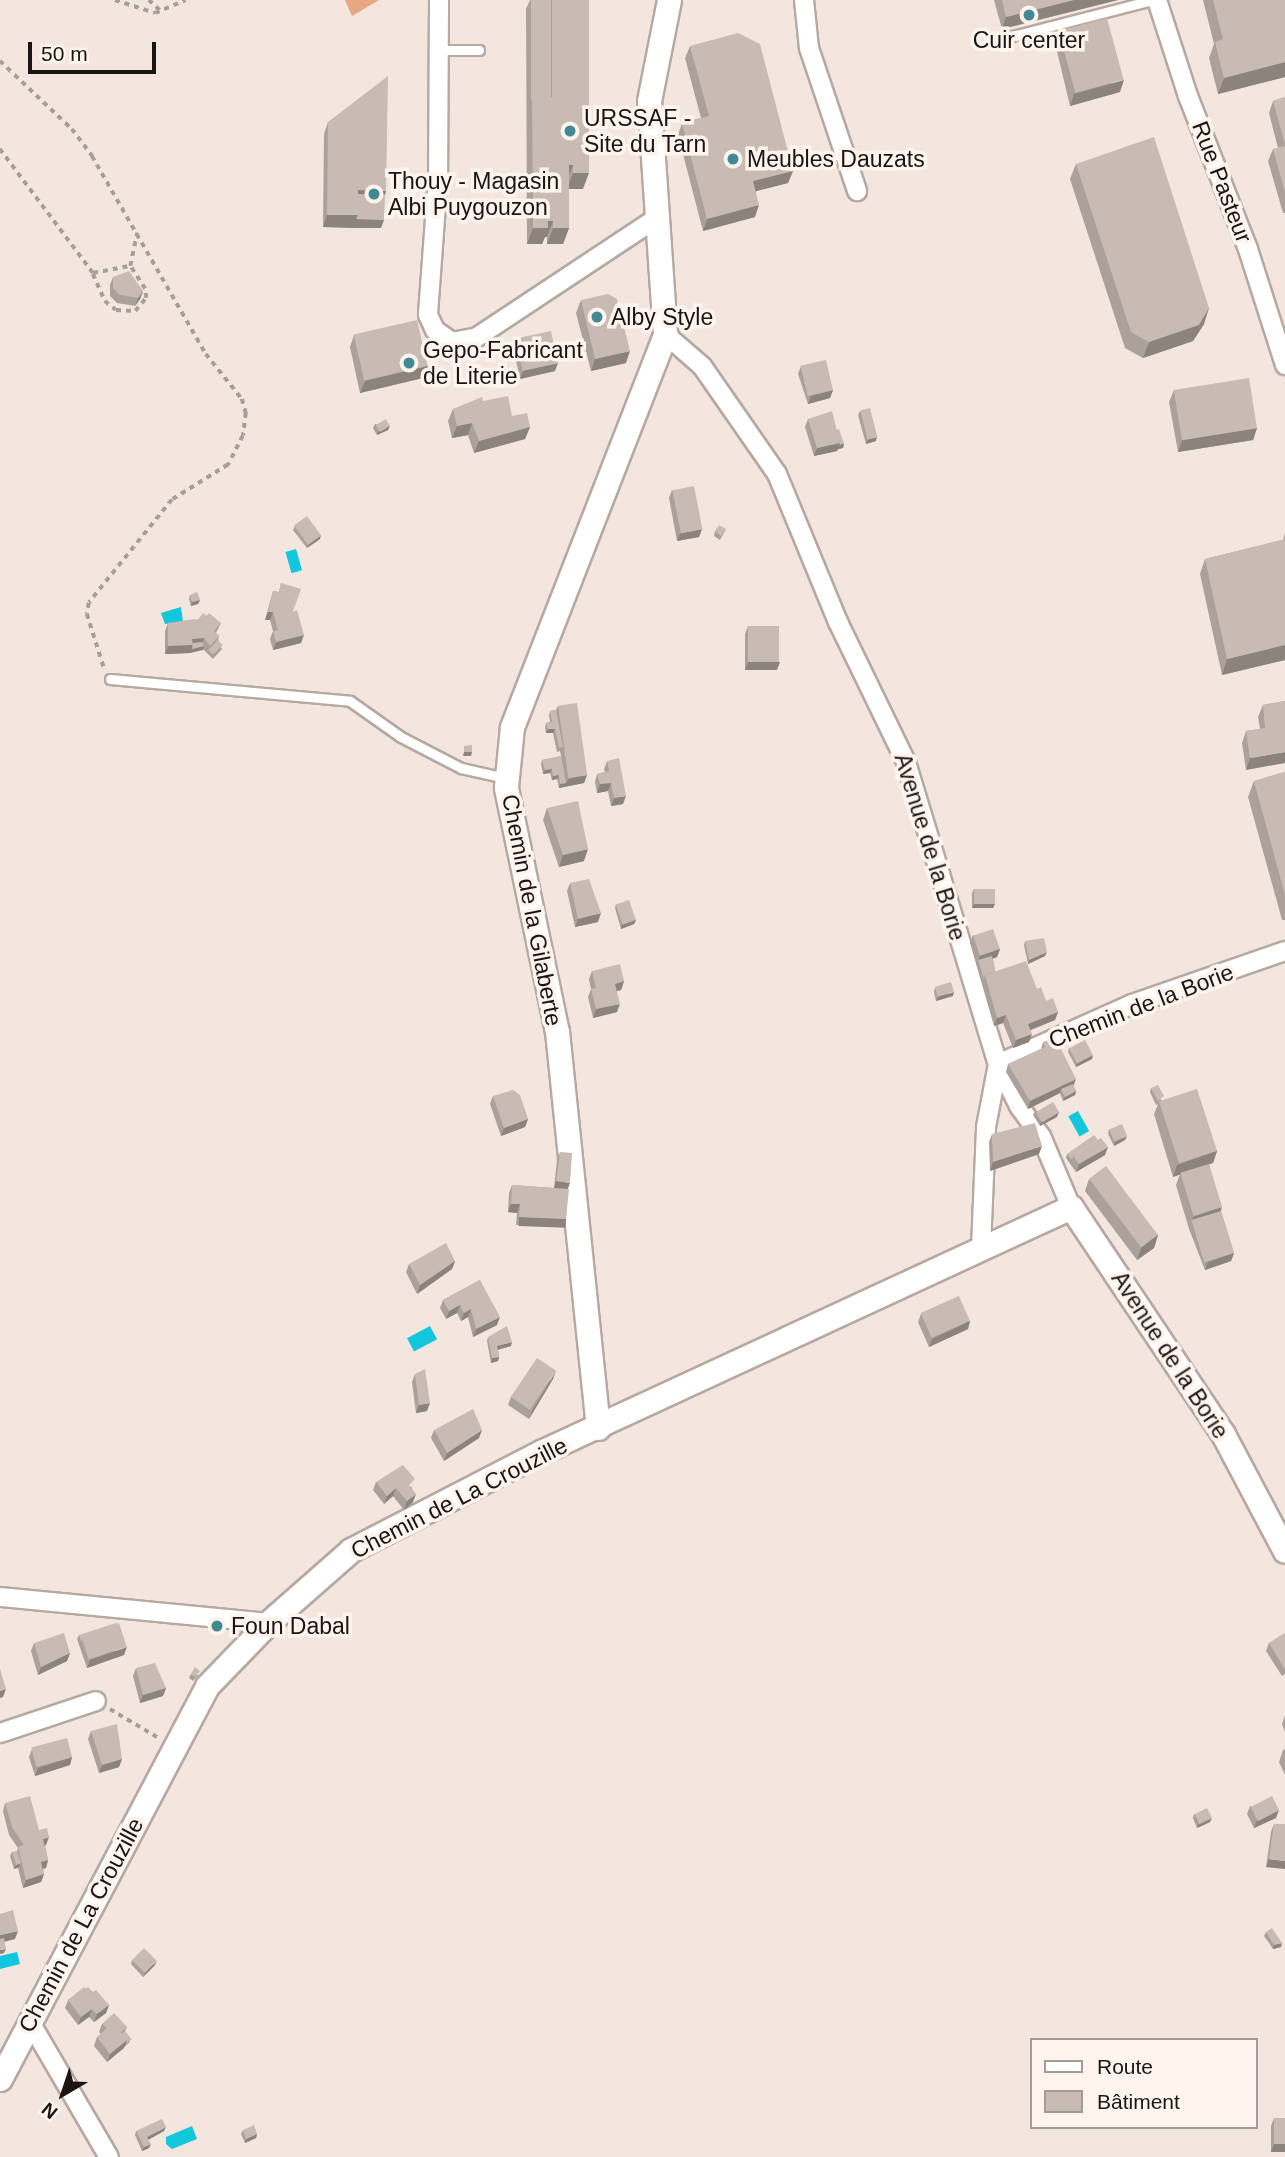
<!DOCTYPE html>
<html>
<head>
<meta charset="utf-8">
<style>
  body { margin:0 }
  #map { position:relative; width:1285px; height:2157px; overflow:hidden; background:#f3e6de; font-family:Helvetica,sans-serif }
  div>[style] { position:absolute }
  .green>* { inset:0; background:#e6a881 }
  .water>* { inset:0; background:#12c7db; transform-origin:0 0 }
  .path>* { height:3.5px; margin-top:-1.75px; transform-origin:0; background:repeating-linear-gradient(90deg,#a89e98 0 5px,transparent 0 10px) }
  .roads { filter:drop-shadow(2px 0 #b6a9a1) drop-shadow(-2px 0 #b6a9a1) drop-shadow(0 2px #b6a9a1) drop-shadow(0 -2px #b6a9a1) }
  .service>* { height:9px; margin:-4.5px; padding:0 4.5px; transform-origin:4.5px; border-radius:4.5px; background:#fff }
  .minor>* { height:18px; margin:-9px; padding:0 9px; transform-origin:9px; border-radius:9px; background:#fff }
  .tertiary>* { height:23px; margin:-11.5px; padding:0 11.5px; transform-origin:11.5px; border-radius:11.5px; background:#fff }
  .wall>* { inset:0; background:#aca19a }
  .shaded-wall>* { inset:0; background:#8c837d; transform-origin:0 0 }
  .building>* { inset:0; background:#c8bbb3; transform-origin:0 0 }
  .dots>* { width:19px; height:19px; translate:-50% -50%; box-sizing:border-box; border:4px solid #fff4ed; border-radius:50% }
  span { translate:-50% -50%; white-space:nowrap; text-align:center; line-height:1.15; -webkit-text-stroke:7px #fff4ed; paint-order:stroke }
  .poi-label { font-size:23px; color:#1a1513 }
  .left { translate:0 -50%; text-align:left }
  .street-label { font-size:23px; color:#1a1513 }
  .legend { position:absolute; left:1030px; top:2038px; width:228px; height:91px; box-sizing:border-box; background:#fff4ed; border:2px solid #a39b96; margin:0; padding:9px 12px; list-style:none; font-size:21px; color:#1a1513 }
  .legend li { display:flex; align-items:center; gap:14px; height:35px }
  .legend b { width:35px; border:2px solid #a39b96 }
  .north { position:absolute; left:28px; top:2059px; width:70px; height:70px; -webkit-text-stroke:5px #fff4ed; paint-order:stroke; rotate:219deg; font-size:19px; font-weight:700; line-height:28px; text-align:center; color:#1a1513 }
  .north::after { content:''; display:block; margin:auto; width:24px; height:32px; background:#1a1513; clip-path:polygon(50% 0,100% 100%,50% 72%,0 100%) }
  .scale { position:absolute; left:28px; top:42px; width:128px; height:32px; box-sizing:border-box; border:4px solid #1a1513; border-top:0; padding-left:9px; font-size:21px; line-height:24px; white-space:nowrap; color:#1a1513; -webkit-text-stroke:5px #fff4ed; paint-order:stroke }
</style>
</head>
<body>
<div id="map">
  <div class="green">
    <div style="clip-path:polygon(345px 0,379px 0,352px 16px)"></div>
  </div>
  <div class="water">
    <div style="left:296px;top:549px;width:22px;height:11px;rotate:74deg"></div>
    <div style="clip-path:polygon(181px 607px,183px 622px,165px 624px,161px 613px)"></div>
    <div style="left:1078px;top:1111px;width:23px;height:11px;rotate:61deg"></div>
    <div style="left:430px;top:1326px;width:15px;height:26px;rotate:62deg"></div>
    <div style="clip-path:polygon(17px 1952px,20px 1964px,0 1969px,0 1956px)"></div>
    <div style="clip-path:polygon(192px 2126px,197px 2139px,172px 2149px,166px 2144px,166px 2137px)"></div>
  </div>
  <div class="path">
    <div style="left:115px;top:0;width:42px;rotate:18deg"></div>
    <div style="left:155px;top:13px;width:33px;rotate:-23deg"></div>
    <div style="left:149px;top:0;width:19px;rotate:43deg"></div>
    <div style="left:0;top:61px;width:99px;rotate:43.4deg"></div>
    <div style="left:72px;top:129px;width:34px;rotate:53deg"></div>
    <div style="left:92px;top:156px;width:228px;rotate:60.1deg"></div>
    <div style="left:206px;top:354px;width:58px;rotate:51.3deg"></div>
    <div style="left:242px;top:399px;width:15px;rotate:74deg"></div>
    <div style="left:246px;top:413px;width:23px;rotate:97deg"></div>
    <div style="left:243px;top:436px;width:33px;rotate:117deg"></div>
    <div style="left:228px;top:465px;width:66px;rotate:148deg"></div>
    <div style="left:172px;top:500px;width:132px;rotate:128.9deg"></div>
    <div style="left:89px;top:603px;width:11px;rotate:100deg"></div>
    <div style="left:87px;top:614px;width:57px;rotate:72.5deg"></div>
    <div style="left:0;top:149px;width:155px;rotate:53.1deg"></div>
    <div style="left:93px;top:273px;width:38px;rotate:-11deg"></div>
    <div style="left:130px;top:266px;width:34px;rotate:-78deg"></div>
    <div style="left:93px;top:274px;width:30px;rotate:66deg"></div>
    <div style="left:105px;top:301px;width:14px;rotate:39deg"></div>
    <div style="left:116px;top:310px;width:19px;rotate:3deg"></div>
    <div style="left:135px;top:311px;width:17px;rotate:-50deg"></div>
    <div style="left:146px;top:298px;width:9px;rotate:-96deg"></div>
    <div style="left:145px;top:289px;width:27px;rotate:-123deg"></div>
    <div style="left:110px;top:1709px;width:55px;rotate:30.8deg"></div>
  </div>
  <div class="roads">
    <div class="service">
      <div style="left:993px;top:41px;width:165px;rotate:-14.4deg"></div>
      <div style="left:441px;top:50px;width:38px"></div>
      <div style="left:110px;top:679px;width:241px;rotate:5.2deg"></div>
      <div style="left:350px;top:701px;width:62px;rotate:35.2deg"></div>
      <div style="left:401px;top:737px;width:68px;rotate:27.3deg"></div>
      <div style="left:461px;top:768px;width:45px;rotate:12.8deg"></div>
    </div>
    <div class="minor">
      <div style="left:439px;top:0;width:178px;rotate:90.3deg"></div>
      <div style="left:438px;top:178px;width:137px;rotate:94.2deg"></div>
      <div style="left:428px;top:315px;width:17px;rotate:65deg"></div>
      <div style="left:435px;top:330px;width:21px;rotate:35deg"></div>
      <div style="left:452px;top:342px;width:25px;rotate:-11deg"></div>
      <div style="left:477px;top:337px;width:216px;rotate:-33.5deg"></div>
      <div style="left:804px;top:0;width:48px;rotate:84.1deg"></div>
      <div style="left:809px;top:48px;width:151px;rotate:71.4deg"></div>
      <div style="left:1157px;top:0;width:101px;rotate:72.1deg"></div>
      <div style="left:1188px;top:96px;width:164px;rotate:68.6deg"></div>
      <div style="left:1248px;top:249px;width:122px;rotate:72.3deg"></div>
      <div style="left:665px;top:334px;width:49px;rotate:40.9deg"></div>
      <div style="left:702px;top:366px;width:131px;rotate:55.2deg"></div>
      <div style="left:777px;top:474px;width:160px;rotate:67.6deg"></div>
      <div style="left:838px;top:622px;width:156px;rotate:64.1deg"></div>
      <div style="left:906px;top:762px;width:316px;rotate:73.1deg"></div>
      <div style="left:998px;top:1064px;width:47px;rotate:63.4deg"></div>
      <div style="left:1019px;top:1106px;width:37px;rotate:54deg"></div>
      <div style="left:1041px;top:1136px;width:77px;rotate:67.1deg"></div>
      <div style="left:998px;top:1064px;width:147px;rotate:-24.1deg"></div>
      <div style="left:1132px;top:1004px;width:162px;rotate:-19.1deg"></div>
      <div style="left:981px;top:1248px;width:121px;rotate:-87.6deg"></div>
      <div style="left:986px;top:1127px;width:64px;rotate:-79.2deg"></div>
      <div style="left:0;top:1597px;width:269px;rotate:5.5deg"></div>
      <div style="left:0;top:1733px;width:101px;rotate:-18.4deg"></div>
      <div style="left:30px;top:2022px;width:156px;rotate:59.7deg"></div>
    </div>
    <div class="tertiary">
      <div style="left:598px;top:1428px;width:398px;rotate:-95.9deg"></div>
      <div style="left:557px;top:1032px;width:250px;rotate:-101.8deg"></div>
      <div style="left:506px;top:787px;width:60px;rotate:-84.3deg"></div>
      <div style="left:512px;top:727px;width:422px;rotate:-68.7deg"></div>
      <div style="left:665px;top:334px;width:234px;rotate:-93.9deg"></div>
      <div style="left:649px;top:101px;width:103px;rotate:-78.8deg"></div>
      <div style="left:0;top:2079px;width:444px;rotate:-62.2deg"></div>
      <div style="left:207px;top:1686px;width:88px;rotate:-45.9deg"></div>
      <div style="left:268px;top:1623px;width:111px;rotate:-41.3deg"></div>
      <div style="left:351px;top:1550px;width:214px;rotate:-27.3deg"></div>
      <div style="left:541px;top:1452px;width:584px;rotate:-24.81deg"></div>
      <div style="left:1071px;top:1207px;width:273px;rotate:56.2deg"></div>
      <div style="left:1223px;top:1434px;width:132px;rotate:62.1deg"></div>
    </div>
  </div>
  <div class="wall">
    <div style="clip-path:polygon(530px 0,589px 0,583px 189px,569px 189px,569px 228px,563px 244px,547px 244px,547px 237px,545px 237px,542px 244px,527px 244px,526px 9px)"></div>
    <div style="clip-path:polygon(994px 0,1118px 0,1002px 29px)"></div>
    <div style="clip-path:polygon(1203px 0,1285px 0,1285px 77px,1218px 94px,1209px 58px,1214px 44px)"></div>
    <div style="clip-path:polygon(1059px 31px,1120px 92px,1070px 106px,1055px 43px)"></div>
    <div style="clip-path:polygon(690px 46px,793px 171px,788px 183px,756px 191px,755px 217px,703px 231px,678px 135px,682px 123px,701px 118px,685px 58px)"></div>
    <div style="clip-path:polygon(1285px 97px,1285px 213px,1283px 213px,1268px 161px,1273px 149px,1278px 148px,1269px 113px,1273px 101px)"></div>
    <div style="clip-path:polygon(328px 122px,386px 191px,385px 195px,381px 228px,323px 227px,324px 134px)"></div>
    <div style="clip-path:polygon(1076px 164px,1204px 324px,1193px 341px,1143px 358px,1125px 348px,1070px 179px)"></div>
    <div style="clip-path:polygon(113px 277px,143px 291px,140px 299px,135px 306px,117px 303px,110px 296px,110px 285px)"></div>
    <div style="clip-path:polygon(581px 300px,626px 363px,591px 371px,576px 313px)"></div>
    <div style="clip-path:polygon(354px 335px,428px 366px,423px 378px,360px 393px,350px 347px)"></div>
    <div style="clip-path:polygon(516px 339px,555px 371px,520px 379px,513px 347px)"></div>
    <div style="clip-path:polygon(801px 366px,833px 390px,830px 398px,808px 404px,798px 374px)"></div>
    <div style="clip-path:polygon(1174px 390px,1257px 428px,1253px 440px,1178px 452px,1169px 402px)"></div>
    <div style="clip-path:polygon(483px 401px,530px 427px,525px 439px,474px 453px,468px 435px,452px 438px,448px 421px,453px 409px)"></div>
    <div style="clip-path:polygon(860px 411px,876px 441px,866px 444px,858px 415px)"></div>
    <div style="clip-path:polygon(808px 419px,836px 430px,844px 444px,843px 448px,838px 449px,837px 451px,814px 456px,805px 427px)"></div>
    <div style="clip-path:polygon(375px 424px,390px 426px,388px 430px,377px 435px,373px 428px)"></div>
    <div style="clip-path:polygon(672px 490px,702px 529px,699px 537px,677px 541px,669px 498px)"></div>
    <div style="clip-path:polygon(295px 526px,320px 539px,307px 548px,293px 530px)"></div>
    <div style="clip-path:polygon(726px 529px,720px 540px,714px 536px,715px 531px)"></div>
    <div style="clip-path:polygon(1285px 533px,1285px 660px,1222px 675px,1200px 574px,1205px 559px,1283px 540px)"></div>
    <div style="clip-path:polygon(281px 583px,293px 611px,301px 643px,273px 650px,270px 639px,273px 631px,270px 620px,265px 620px,273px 591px,279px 592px)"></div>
    <div style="clip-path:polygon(190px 595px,200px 600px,198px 604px,191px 606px,189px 599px)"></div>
    <div style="clip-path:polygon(207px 616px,221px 623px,216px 633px,219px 636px,218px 640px,222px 649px,213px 659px,203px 649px,190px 653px,165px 654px,165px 631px,168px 623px,196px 620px)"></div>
    <div style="clip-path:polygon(748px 626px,777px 670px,745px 670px,745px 634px)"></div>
    <div style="clip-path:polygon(1285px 701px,1246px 770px,1242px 743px,1246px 731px,1260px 729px,1258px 717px,1263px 705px)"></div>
    <div style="clip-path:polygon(558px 706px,587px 775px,584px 783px,559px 788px,557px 779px,552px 780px,550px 773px,543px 774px,541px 764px,542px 760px,561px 756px,560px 751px,557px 752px,553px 733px,546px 733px,545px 727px,546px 723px,550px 722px,549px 715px,550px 711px,556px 710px)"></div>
    <div style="clip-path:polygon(607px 761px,623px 804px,611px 806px,608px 791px,597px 793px,595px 782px,597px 774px,605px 772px,604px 769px)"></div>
    <div style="clip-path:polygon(1285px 772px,1285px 920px,1282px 920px,1248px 797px,1254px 781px)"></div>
    <div style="clip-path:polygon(547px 808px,584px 861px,559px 867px,543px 820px)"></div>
    <div style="clip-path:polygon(570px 883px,598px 922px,575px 927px,567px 891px)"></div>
    <div style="clip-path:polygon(974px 889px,993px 908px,972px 908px,972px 893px)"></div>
    <div style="clip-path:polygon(616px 904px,636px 920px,634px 924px,621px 929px,615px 908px)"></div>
    <div style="clip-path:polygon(973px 935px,1000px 949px,997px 957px,993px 959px,995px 971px,1037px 989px,1046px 1001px,1058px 1012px,1055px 1020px,1031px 1030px,1029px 1042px,1013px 1048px,1003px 1023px,994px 1026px,970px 943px)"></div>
    <div style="clip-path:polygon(1025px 941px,1045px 956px,1028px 964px,1024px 945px)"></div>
    <div style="clip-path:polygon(592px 971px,624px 981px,621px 990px,617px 991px,617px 1012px,593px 1018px,588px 997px,591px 989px,589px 979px)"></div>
    <div style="clip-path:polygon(935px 988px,953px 996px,936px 1001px,934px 992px)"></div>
    <div style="clip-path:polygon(1043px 1042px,1073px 1085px,1076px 1091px,1075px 1095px,1063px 1101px,1060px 1093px,1028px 1109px,1006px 1072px,1008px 1064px,1041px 1049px)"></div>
    <div style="clip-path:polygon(1069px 1048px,1092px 1059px,1076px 1067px,1068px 1052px)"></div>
    <div style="clip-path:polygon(1151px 1088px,1162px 1101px,1217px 1151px,1213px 1163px,1209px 1164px,1221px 1211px,1234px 1253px,1231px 1261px,1205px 1270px,1189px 1229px,1176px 1185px,1180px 1174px,1173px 1177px,1154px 1114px,1158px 1104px,1156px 1105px,1150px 1092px)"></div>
    <div style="clip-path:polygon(493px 1096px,528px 1119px,525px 1127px,501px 1136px,490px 1104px)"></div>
    <div style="clip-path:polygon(1035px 1111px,1057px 1117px,1040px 1126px,1033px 1115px)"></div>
    <div style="clip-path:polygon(1109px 1129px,1125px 1140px,1114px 1146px,1108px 1134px)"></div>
    <div style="clip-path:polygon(992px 1134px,1039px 1154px,990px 1171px,989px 1142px)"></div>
    <div style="clip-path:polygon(560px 1152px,568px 1189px,566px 1219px,564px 1227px,516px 1225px,517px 1213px,508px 1212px,509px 1193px,512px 1185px,554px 1188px,557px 1160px)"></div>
    <div style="clip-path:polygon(1067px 1154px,1105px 1155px,1076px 1172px,1066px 1158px)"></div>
    <div style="clip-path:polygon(1089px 1179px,1158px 1235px,1154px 1248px,1137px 1260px,1085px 1191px)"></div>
    <div style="clip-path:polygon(455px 1261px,452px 1269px,417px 1294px,406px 1272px,409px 1264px)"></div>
    <div style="clip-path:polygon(480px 1280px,497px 1325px,473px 1337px,468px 1317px,461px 1321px,457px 1313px,446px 1319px,440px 1308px,443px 1300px)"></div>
    <div style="clip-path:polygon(921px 1314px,970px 1321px,968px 1329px,929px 1347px,918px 1322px)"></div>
    <div style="clip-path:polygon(488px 1337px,511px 1346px,498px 1350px,499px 1357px,498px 1361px,491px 1363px,487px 1341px)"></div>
    <div style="clip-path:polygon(415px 1374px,427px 1411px,416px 1413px,412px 1382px)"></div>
    <div style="clip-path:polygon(553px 1379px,529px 1419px,508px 1405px,511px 1397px)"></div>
    <div style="clip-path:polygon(434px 1430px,479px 1438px,444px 1461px,431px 1438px)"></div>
    <div style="clip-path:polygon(376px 1482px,412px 1487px,413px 1502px,404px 1510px,393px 1496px,384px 1504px,373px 1490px)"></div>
    <div style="clip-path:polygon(1285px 1633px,1285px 1674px,1282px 1676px,1266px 1651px,1269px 1643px)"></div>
    <div style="clip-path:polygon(79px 1635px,124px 1655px,87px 1668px,77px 1639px)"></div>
    <div style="clip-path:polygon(34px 1643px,70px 1653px,67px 1661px,38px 1675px,31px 1651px)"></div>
    <div style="clip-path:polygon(136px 1668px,166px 1688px,163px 1696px,140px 1703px,133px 1676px)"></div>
    <div style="clip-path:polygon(191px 1674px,198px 1675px,193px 1681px,189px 1678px)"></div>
    <div style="clip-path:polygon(1285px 1715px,1285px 1732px,1282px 1724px)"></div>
    <div style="clip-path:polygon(91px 1731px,122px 1759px,119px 1767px,99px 1773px,88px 1739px)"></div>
    <div style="clip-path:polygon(32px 1749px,72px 1757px,70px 1765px,35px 1776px,29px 1757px)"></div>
    <div style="clip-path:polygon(1285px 1749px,1285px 1775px,1279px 1762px,1283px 1750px)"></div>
    <div style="clip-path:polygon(5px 1803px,39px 1830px,46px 1845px,45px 1846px,48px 1860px,46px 1868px,43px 1869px,44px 1874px,41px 1882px,23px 1888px,18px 1868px,14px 1869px,10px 1856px,12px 1852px,17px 1851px,18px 1848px,9px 1835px,3px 1811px)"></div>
    <div style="clip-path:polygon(1250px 1806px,1276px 1818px,1254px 1828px,1247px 1814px)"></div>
    <div style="clip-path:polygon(1194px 1814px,1210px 1822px,1197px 1828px,1193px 1818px)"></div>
    <div style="clip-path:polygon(1274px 1824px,1285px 1824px,1266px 1867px,1271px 1832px)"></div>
    <div style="clip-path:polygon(1266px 1932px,1281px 1947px,1273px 1949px,1264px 1936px)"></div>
    <div style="clip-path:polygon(132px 1960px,155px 1965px,143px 1977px,131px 1964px)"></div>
    <div style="clip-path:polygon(85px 1989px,93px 1992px,109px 2005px,106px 2013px,94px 2022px,89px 2017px,78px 2025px,65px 2008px,68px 2000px)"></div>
    <div style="clip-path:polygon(102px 2024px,127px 2027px,125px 2031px,131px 2039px,129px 2043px,107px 2062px,94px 2046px,97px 2037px,101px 2034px,99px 2032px)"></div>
    <div style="clip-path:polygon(1274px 2118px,1285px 2118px,1285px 2152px,1271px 2152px,1271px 2126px)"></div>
    <div style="clip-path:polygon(243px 2130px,257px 2134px,256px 2138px,245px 2143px,241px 2134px)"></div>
    <div style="clip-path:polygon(136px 2131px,164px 2131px,148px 2140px,149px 2148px,142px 2151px,135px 2135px)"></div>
  </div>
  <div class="shaded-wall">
    <div style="clip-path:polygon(1074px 0,1118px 0,1002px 29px,1006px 17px)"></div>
    <div style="clip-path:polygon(1285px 62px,1285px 77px,1218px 94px,1224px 78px)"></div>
    <div style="clip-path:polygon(1124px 80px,1120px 92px,1070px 106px,1074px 94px)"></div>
    <div style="clip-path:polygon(569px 165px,573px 165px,567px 181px)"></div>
    <div style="clip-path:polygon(793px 171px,788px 183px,749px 193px,753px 181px)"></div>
    <div style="clip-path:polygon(573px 173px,589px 173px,583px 189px,567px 189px)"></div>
    <div style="clip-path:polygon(358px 190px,386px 191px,382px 203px,356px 202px)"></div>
    <div style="clip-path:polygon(759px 205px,755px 217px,703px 231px,707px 219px)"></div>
    <div style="clip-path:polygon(327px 215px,358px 215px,353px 228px,323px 227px)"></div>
    <div style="clip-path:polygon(356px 219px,384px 220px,381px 228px,353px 228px)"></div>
    <div style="clip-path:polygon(548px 221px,553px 221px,547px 237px,545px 237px,542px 244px,527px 244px,533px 228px)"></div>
    <div style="clip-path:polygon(553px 228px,569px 228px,563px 244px,547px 244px)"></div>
    <div style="clip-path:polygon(143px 291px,140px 299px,135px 306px,138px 298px)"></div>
    <div style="clip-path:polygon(1209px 308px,1204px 324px,1193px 341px,1143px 358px,1149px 342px)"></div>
    <div style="clip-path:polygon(630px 351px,626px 363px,591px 371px,595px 359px)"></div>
    <div style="clip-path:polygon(558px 363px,555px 371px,520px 379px,523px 371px)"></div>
    <div style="clip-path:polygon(428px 366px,423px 378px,360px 393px,365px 381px)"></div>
    <div style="clip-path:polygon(833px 390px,830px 398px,808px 404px,811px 396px)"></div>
    <div style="clip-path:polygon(472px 423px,468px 435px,452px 438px,457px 426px)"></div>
    <div style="clip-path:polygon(390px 426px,388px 430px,377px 435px,378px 431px)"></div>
    <div style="clip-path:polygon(530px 427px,525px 439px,474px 453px,479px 441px)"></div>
    <div style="clip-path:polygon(1257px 428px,1253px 440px,1178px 452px,1182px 440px)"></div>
    <div style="clip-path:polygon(877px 437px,876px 441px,866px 444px,868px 440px)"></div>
    <div style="clip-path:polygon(840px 443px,844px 444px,843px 448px,838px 449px,837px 451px,814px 456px,817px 448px)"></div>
    <div style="clip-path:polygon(702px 529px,699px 537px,677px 541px,680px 533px)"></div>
    <div style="clip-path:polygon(321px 535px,320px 539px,307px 548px,309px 544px)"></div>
    <div style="clip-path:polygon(200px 600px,198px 604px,191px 606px,192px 602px)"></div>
    <div style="clip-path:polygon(268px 612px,273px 612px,270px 620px,265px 620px)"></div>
    <div style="clip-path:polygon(304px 635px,301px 643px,273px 650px,276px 642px)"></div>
    <div style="clip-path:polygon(204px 638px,201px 646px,193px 647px,190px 653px,165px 654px,168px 646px,192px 639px)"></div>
    <div style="clip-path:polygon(1285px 645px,1285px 660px,1222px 675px,1227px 659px)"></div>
    <div style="clip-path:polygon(204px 646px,203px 650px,190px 653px,192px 649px)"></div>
    <div style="clip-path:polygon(748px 662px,780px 662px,777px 670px,745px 670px)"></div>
    <div style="clip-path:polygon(548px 729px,555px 729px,553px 733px,546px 733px)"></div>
    <div style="clip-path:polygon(464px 752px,472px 752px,471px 756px,463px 756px)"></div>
    <div style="clip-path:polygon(1285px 752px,1285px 763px,1246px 770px,1250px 758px)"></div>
    <div style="clip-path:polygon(552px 769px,550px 773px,543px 774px,545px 770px)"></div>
    <div style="clip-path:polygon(559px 775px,557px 779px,552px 780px,553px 776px)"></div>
    <div style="clip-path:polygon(587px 775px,584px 783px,559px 788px,560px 784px,566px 783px,568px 779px)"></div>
    <div style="clip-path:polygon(611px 783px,608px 791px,597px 793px,600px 784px)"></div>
    <div style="clip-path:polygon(626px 796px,623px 804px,611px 806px,614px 798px)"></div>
    <div style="clip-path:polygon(588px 849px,584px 861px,559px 867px,563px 855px)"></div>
    <div style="clip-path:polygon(974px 904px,995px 904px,993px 908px,972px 908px)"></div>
    <div style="clip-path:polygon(601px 913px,598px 922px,575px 927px,578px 919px)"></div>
    <div style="clip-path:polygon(636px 920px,634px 924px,621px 929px,622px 925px)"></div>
    <div style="clip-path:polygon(1000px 949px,997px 957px,979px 963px,978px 960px,977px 964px,980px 956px)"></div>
    <div style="clip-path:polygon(1047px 952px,1045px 956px,1028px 964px,1029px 960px)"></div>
    <div style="clip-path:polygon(624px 981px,621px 990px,612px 992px,615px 984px)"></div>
    <div style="clip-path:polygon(954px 992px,953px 996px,936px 1001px,938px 997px)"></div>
    <div style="clip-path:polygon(620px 1004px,617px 1012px,593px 1018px,596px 1009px)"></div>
    <div style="clip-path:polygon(1058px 1012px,1055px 1020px,1025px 1032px,1028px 1024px)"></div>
    <div style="clip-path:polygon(1006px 1015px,1003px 1023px,994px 1026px,997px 1018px)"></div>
    <div style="clip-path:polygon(1032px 1034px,1029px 1042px,1013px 1048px,1016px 1040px)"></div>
    <div style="clip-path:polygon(1093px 1055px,1092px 1059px,1076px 1067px,1077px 1063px)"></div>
    <div style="clip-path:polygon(1076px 1079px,1073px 1087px,1061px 1089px,1060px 1093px,1028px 1109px,1030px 1101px)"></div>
    <div style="clip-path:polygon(1076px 1091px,1075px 1095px,1063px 1101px,1065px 1097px)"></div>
    <div style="clip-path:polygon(1059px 1112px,1057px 1117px,1040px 1126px,1041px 1121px)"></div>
    <div style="clip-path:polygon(528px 1119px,525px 1127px,501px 1136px,504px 1128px)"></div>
    <div style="clip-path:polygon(1127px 1136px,1125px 1140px,1114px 1146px,1115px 1142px)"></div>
    <div style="clip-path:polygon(1042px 1146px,1039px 1154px,990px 1171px,993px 1162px)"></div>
    <div style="clip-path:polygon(1108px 1147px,1105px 1155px,1076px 1172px,1079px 1164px)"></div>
    <div style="clip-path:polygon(1217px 1151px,1213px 1163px,1173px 1177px,1177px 1165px)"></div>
    <div style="clip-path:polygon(556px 1181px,570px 1183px,567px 1191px,554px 1189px)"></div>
    <div style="clip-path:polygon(511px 1204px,520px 1204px,517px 1213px,508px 1212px)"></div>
    <div style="clip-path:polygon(1222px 1207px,1218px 1219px,1192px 1221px,1193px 1217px)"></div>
    <div style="left:519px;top:1217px;width:47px;height:9px;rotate:2deg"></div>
    <div style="clip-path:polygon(1158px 1235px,1154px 1248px,1137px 1260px,1141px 1248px)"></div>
    <div style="clip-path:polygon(1234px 1253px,1231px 1261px,1205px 1270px,1208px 1262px)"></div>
    <div style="clip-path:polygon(455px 1261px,452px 1269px,417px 1294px,420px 1285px)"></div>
    <div style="clip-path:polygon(460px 1305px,457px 1313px,446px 1319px,449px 1311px)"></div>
    <div style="clip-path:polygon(471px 1309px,468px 1317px,461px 1321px,464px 1313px)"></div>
    <div style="clip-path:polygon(500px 1317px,497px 1325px,473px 1337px,476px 1329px)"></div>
    <div style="clip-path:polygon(970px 1321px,968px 1329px,929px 1347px,932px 1339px)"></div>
    <div style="clip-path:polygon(512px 1342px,511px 1346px,496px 1350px,497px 1346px)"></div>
    <div style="clip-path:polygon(499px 1357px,498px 1361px,491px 1363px,492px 1358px)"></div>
    <div style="clip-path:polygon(556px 1371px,553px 1379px,529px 1419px,532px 1411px)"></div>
    <div style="clip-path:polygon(430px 1403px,427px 1411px,416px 1413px,419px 1405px)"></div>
    <div style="clip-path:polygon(482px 1430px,479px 1438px,444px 1461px,447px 1453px)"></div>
    <div style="clip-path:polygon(396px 1488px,393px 1496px,384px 1504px,387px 1496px)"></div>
    <div style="clip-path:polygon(416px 1494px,413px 1502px,404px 1510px,407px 1501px)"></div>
    <div style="clip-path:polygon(127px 1647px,124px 1655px,87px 1668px,90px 1660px)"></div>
    <div style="clip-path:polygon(70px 1653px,67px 1661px,38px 1675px,41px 1667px)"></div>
    <div style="clip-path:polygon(166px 1688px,163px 1696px,140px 1703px,143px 1695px)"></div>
    <div style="clip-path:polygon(6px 1689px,3px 1697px,0 1698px,0 1691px)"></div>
    <div style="clip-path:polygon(72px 1757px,70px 1765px,35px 1776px,38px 1768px)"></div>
    <div style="clip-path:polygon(122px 1759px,119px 1767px,99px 1773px,102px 1765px)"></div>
    <div style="clip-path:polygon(1279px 1810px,1276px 1818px,1254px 1828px,1257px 1820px)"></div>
    <div style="clip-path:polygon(1212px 1818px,1210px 1822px,1197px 1828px,1199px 1824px)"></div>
    <div style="clip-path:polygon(49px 1837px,46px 1845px,40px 1847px,43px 1839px)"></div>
    <div style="clip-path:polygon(1269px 1859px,1285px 1861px,1285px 1869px,1266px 1867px)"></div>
    <div style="clip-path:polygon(48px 1860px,46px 1868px,38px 1870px,41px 1862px)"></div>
    <div style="clip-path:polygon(21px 1863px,19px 1867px,14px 1869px,16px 1865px)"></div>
    <div style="clip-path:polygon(44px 1874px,41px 1882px,23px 1888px,26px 1880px)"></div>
    <div style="clip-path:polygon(18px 1931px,15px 1939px,0 1943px,0 1935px)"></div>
    <div style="clip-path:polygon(1282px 1943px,1281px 1947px,1273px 1949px,1274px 1945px)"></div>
    <div style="clip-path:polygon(6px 1949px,4px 1953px,0 1954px,0 1950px)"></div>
    <div style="clip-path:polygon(157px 1961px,155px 1965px,143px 1977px,145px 1973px)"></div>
    <div style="clip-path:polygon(109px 2005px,106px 2013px,94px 2022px,97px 2014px)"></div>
    <div style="clip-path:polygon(92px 2009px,89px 2017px,78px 2025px,81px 2017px)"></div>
    <div style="clip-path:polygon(127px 2040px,124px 2048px,107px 2062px,110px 2054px)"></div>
    <div style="clip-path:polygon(166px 2127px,164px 2131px,146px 2141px,147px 2137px)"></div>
    <div style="clip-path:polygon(257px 2134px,256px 2138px,245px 2143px,246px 2139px)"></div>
    <div style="clip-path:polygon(151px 2144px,149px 2148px,142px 2151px,144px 2147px)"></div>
    <div style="clip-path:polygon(1274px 2144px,1285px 2144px,1285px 2152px,1271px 2152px)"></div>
  </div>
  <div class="building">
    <div style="clip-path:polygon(531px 0,551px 0,551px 97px,532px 97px,531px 101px)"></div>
    <div style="clip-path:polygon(552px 0,589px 0,589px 173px,573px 173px,573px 165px,569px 165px,569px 228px,553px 228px,553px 221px,548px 221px,548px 228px,533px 228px,532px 97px,552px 97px)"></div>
    <div style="clip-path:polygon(1002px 0,1074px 0,1006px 17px)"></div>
    <div style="clip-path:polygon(1213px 0,1285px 0,1285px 62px,1224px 78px,1215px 42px,1223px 39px)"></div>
    <div style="left:1107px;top:18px;width:64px;height:50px;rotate:75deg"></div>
    <div style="clip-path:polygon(738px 33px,760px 44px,793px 171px,753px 181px,759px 205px,707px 219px,682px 123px,709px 116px,690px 46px)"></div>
    <div style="clip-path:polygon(388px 76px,386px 191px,358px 190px,358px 215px,327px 215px,328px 122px)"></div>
    <div style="clip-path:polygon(1285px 97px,1285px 144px,1273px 101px)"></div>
    <div style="clip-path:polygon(1154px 137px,1209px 308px,1199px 325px,1149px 342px,1131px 332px,1076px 164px)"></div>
    <div style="clip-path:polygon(1285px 146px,1285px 192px,1273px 149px)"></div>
    <div style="clip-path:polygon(358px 194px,385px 195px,384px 220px,356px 219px,358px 215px)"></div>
    <div style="clip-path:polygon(129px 271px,143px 291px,138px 298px,120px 295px,113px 288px,113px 277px)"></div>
    <div style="clip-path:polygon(608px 294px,617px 299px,630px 351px,595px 359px,581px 300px)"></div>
    <div style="left:417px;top:320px;width:47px;height:65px;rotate:77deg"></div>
    <div style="left:551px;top:331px;width:33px;height:36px;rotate:78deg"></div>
    <div style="left:826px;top:360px;width:31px;height:26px;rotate:77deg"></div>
    <div style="left:1249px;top:378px;width:51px;height:76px;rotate:81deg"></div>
    <div style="clip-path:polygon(508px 396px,512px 416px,527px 413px,530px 427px,479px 441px,472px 423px,457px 426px,453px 409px,482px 397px,483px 401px)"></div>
    <div style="left:870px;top:408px;width:30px;height:10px;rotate:76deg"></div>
    <div style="clip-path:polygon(832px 411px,840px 443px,817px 448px,808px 419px)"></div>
    <div style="left:386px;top:419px;width:8px;height:12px;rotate:60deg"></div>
    <div style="clip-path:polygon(839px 429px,844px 444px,839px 445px,840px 443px,836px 430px)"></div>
    <div style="left:694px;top:486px;width:44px;height:22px;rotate:79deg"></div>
    <div style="left:307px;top:516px;width:24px;height:16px;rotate:54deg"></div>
    <div style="clip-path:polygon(719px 525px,726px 529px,721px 536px,715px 531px)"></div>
    <div style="clip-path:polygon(1285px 539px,1285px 645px,1227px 659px,1205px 559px)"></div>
    <div style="clip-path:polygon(281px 583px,301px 589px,293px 611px,295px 596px,279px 593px)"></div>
    <div style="clip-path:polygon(273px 591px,295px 596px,293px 612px,297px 610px,304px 635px,276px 642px,273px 631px,278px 630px,273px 612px,268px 612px)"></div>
    <div style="clip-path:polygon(197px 592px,200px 600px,192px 602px,190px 595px)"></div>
    <div style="left:203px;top:613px;width:5px;height:10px;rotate:37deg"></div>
    <div style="clip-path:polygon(209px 613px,221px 623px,214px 631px,219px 636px,210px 646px,204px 638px,192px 639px,193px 645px,168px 646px,168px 623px,195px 619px,200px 623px)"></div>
    <div style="left:748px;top:626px;width:31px;height:36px"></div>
    <div style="left:218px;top:640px;width:7px;height:14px;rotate:45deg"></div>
    <div style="clip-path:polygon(202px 642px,204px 646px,192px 649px,193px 643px)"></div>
    <div style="clip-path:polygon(1285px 701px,1285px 752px,1250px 758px,1246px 731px,1265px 728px,1263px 705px)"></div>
    <div style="left:577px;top:703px;width:73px;height:19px;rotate:82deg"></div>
    <div style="clip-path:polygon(556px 710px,563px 747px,559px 748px,555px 729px,548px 729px,546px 723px,552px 722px,550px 711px)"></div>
    <div style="clip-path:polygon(472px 745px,472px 752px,464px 752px,464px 746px)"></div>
    <div style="clip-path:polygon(561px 756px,566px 783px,560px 784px,559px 775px,553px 776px,552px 769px,545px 770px,542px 760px)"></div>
    <div style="clip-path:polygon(619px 758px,626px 796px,614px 798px,611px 783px,600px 784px,597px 774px,609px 771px,607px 761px)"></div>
    <div style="clip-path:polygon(1285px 772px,1285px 895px,1254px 781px)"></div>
    <div style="clip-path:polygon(578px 801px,588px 849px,563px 855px,547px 808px)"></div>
    <div style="clip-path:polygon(589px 879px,601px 913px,578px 919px,570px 883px)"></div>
    <div style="left:974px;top:889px;width:21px;height:15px"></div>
    <div style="left:629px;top:900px;width:21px;height:14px;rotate:71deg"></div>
    <div style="left:993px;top:929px;width:21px;height:21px;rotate:71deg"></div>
    <div style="clip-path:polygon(1044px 938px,1047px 952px,1029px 960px,1025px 941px)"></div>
    <div style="clip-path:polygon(992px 956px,995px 971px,985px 975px,984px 979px,978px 960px)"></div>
    <div style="clip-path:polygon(1026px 961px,1037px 989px,1041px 987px,1046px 1001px,1053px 998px,1058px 1012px,1028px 1024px,1032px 1034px,1016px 1040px,1006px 1015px,997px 1018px,985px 975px)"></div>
    <div style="clip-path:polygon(620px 964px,624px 981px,615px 984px,620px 1004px,596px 1009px,591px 989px,596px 988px,592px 971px)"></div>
    <div style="left:951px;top:982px;width:10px;height:17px;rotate:73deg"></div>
    <div style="clip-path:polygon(1055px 1037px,1076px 1079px,1030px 1101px,1008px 1064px,1045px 1047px,1043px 1042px)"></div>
    <div style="left:1085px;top:1040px;width:17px;height:18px;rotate:62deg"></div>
    <div style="clip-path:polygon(1073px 1084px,1076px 1091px,1065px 1097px,1061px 1089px)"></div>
    <div style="clip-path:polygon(1158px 1085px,1164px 1096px,1158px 1101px,1151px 1088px)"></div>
    <div style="left:1197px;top:1089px;width:65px;height:40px;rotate:72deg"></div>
    <div style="clip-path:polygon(513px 1090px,520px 1095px,528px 1119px,504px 1128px,493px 1096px)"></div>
    <div style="left:1053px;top:1102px;width:12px;height:20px;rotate:59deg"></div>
    <div style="clip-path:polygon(1035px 1123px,1042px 1146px,993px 1162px,992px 1134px)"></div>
    <div style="left:1122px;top:1124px;width:13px;height:14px;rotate:67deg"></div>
    <div style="clip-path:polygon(1094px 1135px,1098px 1140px,1073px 1156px,1072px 1160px,1067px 1154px)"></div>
    <div style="clip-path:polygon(1101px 1138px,1108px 1147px,1079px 1164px,1073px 1156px)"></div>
    <div style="clip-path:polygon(560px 1152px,572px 1153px,570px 1183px,556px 1181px)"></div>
    <div style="left:1209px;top:1164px;width:45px;height:30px;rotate:73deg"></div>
    <div style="left:1106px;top:1166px;width:86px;height:21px;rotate:53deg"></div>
    <div style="clip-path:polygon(512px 1185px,569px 1189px,566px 1219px,519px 1217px,520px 1204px,511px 1204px)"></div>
    <div style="left:1221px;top:1211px;width:44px;height:31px;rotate:73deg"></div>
    <div style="clip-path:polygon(446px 1243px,455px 1261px,420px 1285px,409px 1264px)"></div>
    <div style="clip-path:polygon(480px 1280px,500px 1317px,476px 1329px,471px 1309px,464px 1313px,460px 1305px,449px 1311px,443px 1300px)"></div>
    <div style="left:959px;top:1296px;width:27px;height:42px;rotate:66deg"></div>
    <div style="clip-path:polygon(507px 1326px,512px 1342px,497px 1346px,499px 1357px,492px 1358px,488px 1337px)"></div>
    <div style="left:537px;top:1358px;width:23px;height:47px;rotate:34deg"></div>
    <div style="clip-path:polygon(425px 1369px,430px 1403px,419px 1405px,415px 1374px)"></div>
    <div style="clip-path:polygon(473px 1409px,482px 1430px,447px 1453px,434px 1430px)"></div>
    <div style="clip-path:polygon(403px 1465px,415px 1479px,409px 1485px,416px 1494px,407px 1501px,396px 1488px,387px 1496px,376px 1482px)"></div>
    <div style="clip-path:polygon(116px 1623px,117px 1624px,82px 1638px,81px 1642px,79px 1635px)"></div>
    <div style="left:119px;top:1623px;width:25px;height:40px;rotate:72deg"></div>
    <div style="clip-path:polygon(64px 1633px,70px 1653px,41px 1667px,34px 1643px)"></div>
    <div style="clip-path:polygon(1285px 1633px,1285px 1668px,1284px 1668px,1269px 1643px)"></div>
    <div style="clip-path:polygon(155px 1663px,166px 1688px,143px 1695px,136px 1668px)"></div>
    <div style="clip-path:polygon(195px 1667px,200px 1671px,195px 1677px,191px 1674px)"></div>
    <div style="clip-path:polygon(0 1669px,6px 1689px,0 1691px)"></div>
    <div style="clip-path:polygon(117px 1724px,122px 1759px,102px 1765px,91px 1731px)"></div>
    <div style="left:67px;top:1738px;width:20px;height:37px;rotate:75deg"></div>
    <div style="clip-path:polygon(30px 1796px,39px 1830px,47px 1828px,49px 1837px,43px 1839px,48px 1860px,41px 1862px,44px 1874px,26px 1880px,18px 1847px,24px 1845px,12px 1827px,5px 1803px)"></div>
    <div style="left:1272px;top:1796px;width:16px;height:24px;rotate:63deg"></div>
    <div style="left:1207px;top:1808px;width:11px;height:14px;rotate:63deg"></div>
    <div style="clip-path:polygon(1274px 1824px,1285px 1824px,1285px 1861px,1269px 1859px)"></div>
    <div style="left:17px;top:1851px;width:13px;height:5px;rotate:72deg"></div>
    <div style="clip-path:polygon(13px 1910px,18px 1931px,0 1935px,0 1914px)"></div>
    <div style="clip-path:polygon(1272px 1928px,1282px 1943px,1274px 1945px,1266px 1932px)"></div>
    <div style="clip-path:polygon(4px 1938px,6px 1949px,0 1950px,0 1939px)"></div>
    <div style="left:144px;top:1948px;width:18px;height:17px;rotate:45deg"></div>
    <div style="clip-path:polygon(84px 1987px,90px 1994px,96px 1990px,109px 2005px,97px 2014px,92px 2009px,81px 2017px,68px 2000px)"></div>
    <div style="clip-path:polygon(88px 1987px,93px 1992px,90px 1994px,85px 1989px)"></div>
    <div style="clip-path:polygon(114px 2013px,127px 2027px,121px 2032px,127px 2040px,110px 2054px,97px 2037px,107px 2028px,102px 2024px)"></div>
    <div style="clip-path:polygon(125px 2031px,131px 2039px,126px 2044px,127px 2040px,122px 2034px)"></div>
    <div style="left:1274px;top:2118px;width:11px;height:26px"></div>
    <div style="clip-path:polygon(162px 2119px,166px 2127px,147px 2137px,151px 2144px,144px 2147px,136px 2131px)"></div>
    <div style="clip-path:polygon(254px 2125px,257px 2134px,246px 2139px,243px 2130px)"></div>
  </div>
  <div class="dots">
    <div style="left:1029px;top:15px;background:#428993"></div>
    <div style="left:570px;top:131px;background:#428993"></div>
    <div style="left:733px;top:159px;background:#428993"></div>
    <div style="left:374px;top:194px;background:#428993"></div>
    <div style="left:597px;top:317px;background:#428993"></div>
    <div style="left:409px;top:363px;background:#428993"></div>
    <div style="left:217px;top:1626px;background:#428993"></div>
  </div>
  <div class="poi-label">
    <span style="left:1029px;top:40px">Cuir center</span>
    <span class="left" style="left:584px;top:131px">URSSAF -<br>Site du Tarn</span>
    <span class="left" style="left:747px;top:159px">Meubles Dauzats</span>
    <span class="left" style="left:388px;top:194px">Thouy - Magasin<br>Albi Puygouzon</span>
    <span class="left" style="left:611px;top:317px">Alby Style</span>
    <span class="left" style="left:423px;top:363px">Gepo-Fabricant<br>de Literie</span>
    <span class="left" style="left:231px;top:1626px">Foun Dabal</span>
  </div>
  <div class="street-label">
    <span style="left:1222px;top:182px;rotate:69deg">Rue Pasteur</span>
    <span style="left:930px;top:847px;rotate:73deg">Avenue de la Borie</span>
    <span style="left:532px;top:910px;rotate:79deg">Chemin de la Gilaberte</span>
    <span style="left:1141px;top:1006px;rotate:-21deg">Chemin de la Borie</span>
    <span style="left:1170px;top:1355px;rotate:57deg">Avenue de la Borie</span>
    <span style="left:459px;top:1498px;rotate:-27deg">Chemin de La Crouzille</span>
    <span style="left:81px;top:1925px;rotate:-62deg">Chemin de La Crouzille</span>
  </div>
  <ul class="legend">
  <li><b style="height:9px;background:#fff"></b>Route</li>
  <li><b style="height:19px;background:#c8bbb3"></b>Bâtiment</li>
  </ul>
  <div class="north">N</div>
  <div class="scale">50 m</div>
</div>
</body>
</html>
